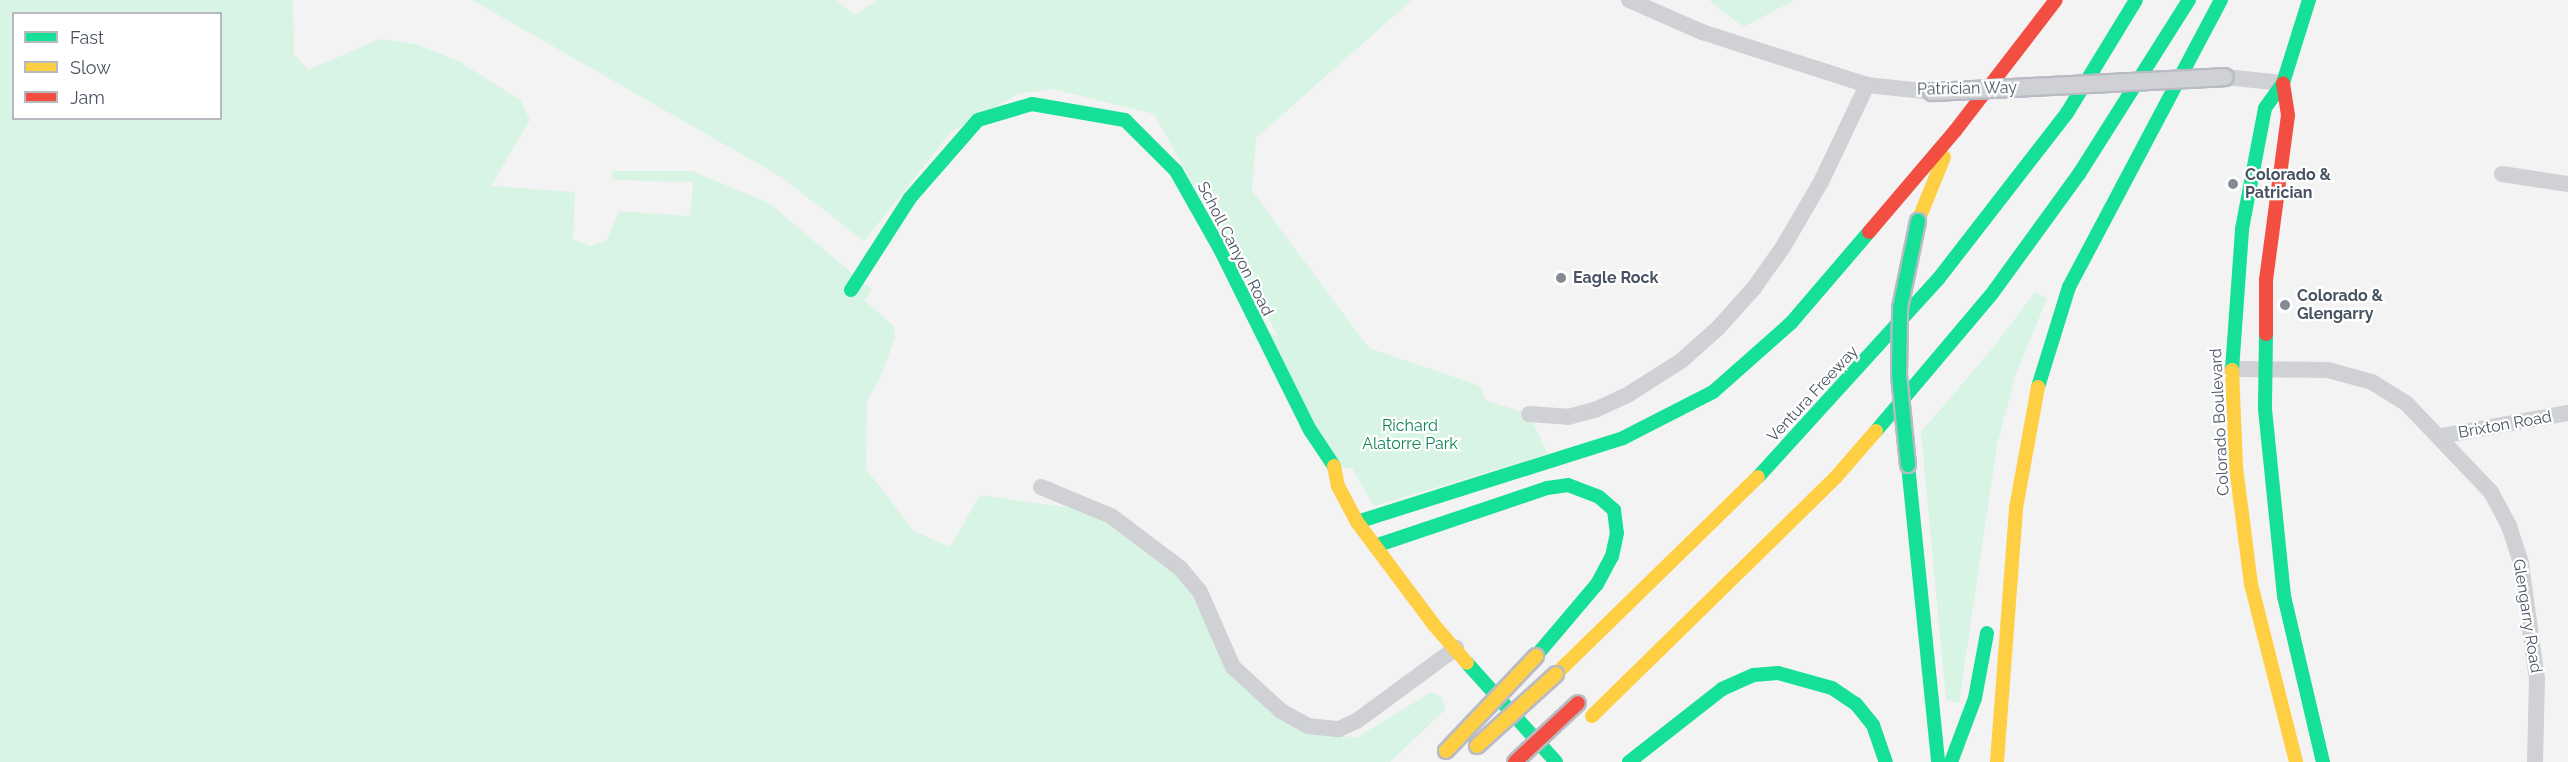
<!DOCTYPE html>
<html>
<head>
<meta charset="utf-8">
<style>
  body { margin:0 }
  #map { position:relative; width:2568px; height:762px; overflow:hidden; background:#f4f3f3; font-family:Raleway,sans-serif }
  div>[style] { position:absolute }
  .green>* { inset:0; background:#d7f4e5 }
  .street>* { height:16px; margin:-8px; padding:0 8px; transform-origin:8px; border-radius:8px; background:#cfd1d4 }
  .fast>* { height:14px; margin:-7px; padding:0 7px; transform-origin:7px; border-radius:7px; background:#16e098 }
  .slow>* { height:14px; margin:-7px; padding:0 7px; transform-origin:7px; border-radius:7px; background:#ffcf43 }
  .jam>* { height:14px; margin:-7px; padding:0 7px; transform-origin:7px; border-radius:7px; background:#f24e42 }
  .bridges { filter:drop-shadow(2px 0 #b8bbc3) drop-shadow(-2px 0 #b8bbc3) drop-shadow(0 2px #b8bbc3) drop-shadow(0 -2px #b8bbc3) }
  .street-bridge>* { height:16px; margin:-8px; padding:0 8px; transform-origin:8px; border-radius:8px; background:#cfd1d4 }
  .fast-bridge>* { height:14px; margin:-7px; padding:0 7px; transform-origin:7px; border-radius:7px; background:#16e098 }
  .slow-bridge>* { height:14px; margin:-7px; padding:0 7px; transform-origin:7px; border-radius:7px; background:#ffcf43 }
  .jam-bridge>* { height:14px; margin:-7px; padding:0 7px; transform-origin:7px; border-radius:7px; background:#f24e42 }
  .dots>* { width:16px; height:16px; translate:-50% -50%; box-sizing:border-box; border:3px solid #fff; border-radius:50% }
  span { translate:-50% -50%; white-space:nowrap; text-align:center; line-height:1.15; -webkit-text-stroke:4.5px #fff; paint-order:stroke }
  .street-label { font-size:16px; color:#485362 }
  .poi-label { font-size:16px; color:#485362; font-weight:700 }
  .left { translate:0 -50%; text-align:left }
  .park-label { font-size:16px; color:#108657 }
  .legend { position:absolute; left:12px; top:12px; width:210px; height:108px; box-sizing:border-box; background:#fff; border:2px solid #b6bac0; margin:0; padding:8px 10px; list-style:none; font-size:18px; color:#485362 }
  .legend li { display:flex; align-items:center; gap:12px; height:30px }
  .legend b { width:30px; border:2px solid #b6bac0 }
</style>
</head>
<body>
<div id="map">
  <div class="green">
    <div style="clip-path:polygon(evenodd,0 0,293px 0,294px 54px,308px 70px,380px 39px,416px 44px,460px 62px,520px 100px,530px 120px,491px 186px,575px 192px,573px 239px,591px 246px,607px 240px,619px 211px,690px 216px,693px 182px,612px 180px,612px 171px,692px 171px,769px 203px,872px 290px,864px 300px,894px 326px,895px 338px,880px 378px,867px 400px,866px 469px,914px 531px,950px 547px,980px 495px,1078px 509px,1150px 546px,1183px 578px,1234px 678px,1289px 725px,1356px 738px,1431px 692px,1442px 697px,1446px 709px,1390px 762px,0 762px,0 0,14px 14px,220px 14px,220px 118px,14px 118px,14px 14px)"></div>
    <div style="clip-path:polygon(472px 0,836px 0,855px 15px,877px 0,1412px 0,1256px 138px,1252px 191px,1369px 348px,1480px 386px,1485px 400px,1529px 414px,1548px 454px,1374px 506px,1352px 468px,1335px 467px,1259px 332px,1278px 336px,1154px 114px,1053px 89px,1018px 94px,951px 132px,864px 241px,781px 177px)"></div>
    <div style="clip-path:polygon(1709px 0,1795px 0,1743px 27px)"></div>
    <div style="clip-path:polygon(2035px 292px,2047px 299px,2015px 376px,1997px 445px,1959px 703px,1946px 700px,1921px 432px,1992px 349px)"></div>
  </div>
  <div class="street">
    <div style="left:1629px;top:0;width:80px;rotate:23.7deg"></div>
    <div style="left:1702px;top:32px;width:173px;rotate:17.8deg"></div>
    <div style="left:1867px;top:85px;width:65px;rotate:6.1deg"></div>
    <div style="left:2225px;top:77px;width:58px;rotate:5.9deg"></div>
    <div style="left:2502px;top:174px;width:67px;rotate:8.6deg"></div>
    <div style="left:2232px;top:369px;width:96px;rotate:0.6deg"></div>
    <div style="left:2328px;top:370px;width:46px;rotate:15.3deg"></div>
    <div style="left:2372px;top:382px;width:40px;rotate:32deg"></div>
    <div style="left:2406px;top:403px;width:123px;rotate:46.3deg"></div>
    <div style="left:2491px;top:492px;width:38px;rotate:62deg"></div>
    <div style="left:2509px;top:526px;width:40px;rotate:72deg"></div>
    <div style="left:2521px;top:564px;width:116px;rotate:82.1deg"></div>
    <div style="left:2537px;top:679px;width:83px;rotate:91.4deg"></div>
    <div style="left:1529px;top:414px;width:39px;rotate:4deg"></div>
    <div style="left:1568px;top:417px;width:28px;rotate:-15deg"></div>
    <div style="left:1595px;top:410px;width:38px;rotate:-25deg"></div>
    <div style="left:1629px;top:394px;width:62px;rotate:-32.4deg"></div>
    <div style="left:1681px;top:361px;width:50px;rotate:-41.7deg"></div>
    <div style="left:1718px;top:328px;width:54px;rotate:-48deg"></div>
    <div style="left:1754px;top:288px;width:50px;rotate:-54.7deg"></div>
    <div style="left:1783px;top:247px;width:75px;rotate:-59.7deg"></div>
    <div style="left:1821px;top:182px;width:107px;rotate:-64.6deg"></div>
    <div style="left:2441px;top:436px;width:129px;rotate:-10.3deg"></div>
    <div style="left:1041px;top:487px;width:76px;rotate:22.5deg"></div>
    <div style="left:1111px;top:516px;width:86px;rotate:37deg"></div>
    <div style="left:1180px;top:568px;width:31px;rotate:50deg"></div>
    <div style="left:1200px;top:592px;width:82px;rotate:66.3deg"></div>
    <div style="left:1233px;top:667px;width:65px;rotate:42.5deg"></div>
    <div style="left:1281px;top:711px;width:31px;rotate:29deg"></div>
    <div style="left:1308px;top:726px;width:31px;rotate:6deg"></div>
    <div style="left:1339px;top:729px;width:21px;rotate:-25deg"></div>
    <div style="left:1358px;top:720px;width:122px;rotate:-36.3deg"></div>
  </div>
  <div class="fast">
    <div style="left:851px;top:290px;width:109px;rotate:-57.3deg"></div>
    <div style="left:910px;top:198px;width:103px;rotate:-48.9deg"></div>
    <div style="left:978px;top:120px;width:56px;rotate:-16.5deg"></div>
    <div style="left:1032px;top:104px;width:94px;rotate:9.8deg"></div>
    <div style="left:1125px;top:120px;width:72px;rotate:45deg"></div>
    <div style="left:1176px;top:171px;width:92px;rotate:60.6deg"></div>
    <div style="left:1221px;top:251px;width:200px;rotate:63.6deg"></div>
    <div style="left:1310px;top:430px;width:43px;rotate:56.3deg"></div>
    <div style="left:2266px;top:334px;width:75px;rotate:90.8deg"></div>
    <div style="left:2265px;top:409px;width:188px;rotate:84.2deg"></div>
    <div style="left:2284px;top:596px;width:171px;rotate:76.8deg"></div>
    <div style="left:2232px;top:370px;width:141px;rotate:-85.9deg"></div>
    <div style="left:2242px;top:229px;width:123px;rotate:-79.2deg"></div>
    <div style="left:2265px;top:108px;width:31px;rotate:-54deg"></div>
    <div style="left:2283px;top:83px;width:87px;rotate:-72.6deg"></div>
    <div style="left:2038px;top:387px;width:105px;rotate:-72.8deg"></div>
    <div style="left:2069px;top:287px;width:325px;rotate:-62.1deg"></div>
    <div style="left:1876px;top:431px;width:178px;rotate:-49.8deg"></div>
    <div style="left:1991px;top:295px;width:150px;rotate:-54deg"></div>
    <div style="left:2079px;top:174px;width:206px;rotate:-57.7deg"></div>
    <div style="left:1908px;top:465px;width:299px;rotate:84.2deg"></div>
    <div style="left:1758px;top:477px;width:269px;rotate:-47.7deg"></div>
    <div style="left:1939px;top:278px;width:209px;rotate:-52.2deg"></div>
    <div style="left:2067px;top:113px;width:132px;rotate:-58.6deg"></div>
    <div style="left:1357px;top:522px;width:279px;rotate:-17.5deg"></div>
    <div style="left:1623px;top:438px;width:101px;rotate:-27.1deg"></div>
    <div style="left:1713px;top:392px;width:104px;rotate:-41.5deg"></div>
    <div style="left:1791px;top:323px;width:120px;rotate:-49.4deg"></div>
    <div style="left:1375px;top:546px;width:182px;rotate:-18.6deg"></div>
    <div style="left:1547px;top:488px;width:21px;rotate:-8deg"></div>
    <div style="left:1568px;top:485px;width:33px;rotate:21deg"></div>
    <div style="left:1599px;top:497px;width:20px;rotate:41deg"></div>
    <div style="left:1614px;top:510px;width:23px;rotate:83deg"></div>
    <div style="left:1617px;top:533px;width:24px;rotate:102deg"></div>
    <div style="left:1612px;top:556px;width:32px;rotate:118deg"></div>
    <div style="left:1597px;top:584px;width:94px;rotate:130.3deg"></div>
    <div style="left:1467px;top:663px;width:133px;rotate:48deg"></div>
    <div style="left:1629px;top:762px;width:118px;rotate:-38.1deg"></div>
    <div style="left:1722px;top:689px;width:35px;rotate:-24deg"></div>
    <div style="left:1754px;top:675px;width:24px;rotate:-5deg"></div>
    <div style="left:1778px;top:673px;width:56px;rotate:15.5deg"></div>
    <div style="left:1832px;top:688px;width:29px;rotate:34deg"></div>
    <div style="left:1856px;top:704px;width:27px;rotate:51deg"></div>
    <div style="left:1873px;top:725px;width:39px;rotate:71deg"></div>
    <div style="left:1951px;top:762px;width:68px;rotate:-69.4deg"></div>
    <div style="left:1975px;top:698px;width:66px;rotate:-79.5deg"></div>
  </div>
  <div class="slow">
    <div style="left:1918px;top:221px;width:69px;rotate:-67.9deg"></div>
    <div style="left:2232px;top:370px;width:97px;rotate:87.6deg"></div>
    <div style="left:2236px;top:467px;width:118px;rotate:82.7deg"></div>
    <div style="left:2251px;top:584px;width:184px;rotate:75.8deg"></div>
    <div style="left:1334px;top:466px;width:20px;rotate:79deg"></div>
    <div style="left:1338px;top:486px;width:41px;rotate:62.2deg"></div>
    <div style="left:1357px;top:522px;width:129px;rotate:53.2deg"></div>
    <div style="left:1434px;top:625px;width:50px;rotate:49deg"></div>
    <div style="left:1556px;top:674px;width:282px;rotate:-44.3deg"></div>
    <div style="left:1592px;top:716px;width:342px;rotate:-44.4deg"></div>
    <div style="left:1836px;top:477px;width:61px;rotate:-49deg"></div>
    <div style="left:1997px;top:762px;width:255px;rotate:-85.7deg"></div>
    <div style="left:2016px;top:508px;width:123px;rotate:-79.7deg"></div>
  </div>
  <div class="jam">
    <div style="left:1869px;top:232px;width:133px;rotate:-49.6deg"></div>
    <div style="left:1955px;top:131px;width:165px;rotate:-52.4deg"></div>
    <div style="left:2266px;top:334px;width:54px;rotate:-90deg"></div>
    <div style="left:2266px;top:280px;width:166px;rotate:-82.4deg"></div>
    <div style="left:2288px;top:115px;width:32px;rotate:-99deg"></div>
  </div>
  <div class="bridges">
    <div class="street-bridge">
      <div style="left:1932px;top:92px;width:293px;rotate:-2.9deg"></div>
    </div>
    <div class="fast-bridge">
      <div style="left:1908px;top:465px;width:90px;rotate:-95.7deg"></div>
      <div style="left:1899px;top:375px;width:67px;rotate:-89.1deg"></div>
      <div style="left:1900px;top:308px;width:89px;rotate:-78.3deg"></div>
    </div>
    <div class="slow-bridge">
      <div style="left:1477px;top:746px;width:107px;rotate:-42.3deg"></div>
      <div style="left:1446px;top:751px;width:131px;rotate:-46.5deg"></div>
    </div>
    <div class="jam-bridge">
      <div style="left:1515px;top:762px;width:86px;rotate:-43.1deg"></div>
    </div>
  </div>
  <div class="dots">
    <div style="left:2233px;top:184px;background:#848b95"></div>
    <div style="left:1561px;top:278px;background:#848b95"></div>
    <div style="left:2285px;top:305px;background:#848b95"></div>
  </div>
  <div class="street-label">
    <span style="left:1967px;top:89px;rotate:-1deg">Patrician Way</span>
    <span style="left:1235px;top:249px;rotate:63deg">Scholl Canyon Road</span>
    <span style="left:1813px;top:394px;rotate:-47deg">Ventura Freeway</span>
    <span style="left:2220px;top:422px;rotate:-93deg">Colorado Boulevard</span>
    <span style="left:2505px;top:425px;rotate:-10deg">Brixton Road</span>
    <span style="left:2527px;top:616px;rotate:81deg">Glengarry Road</span>
  </div>
  <div class="poi-label">
    <span class="left" style="left:2245px;top:184px">Colorado &amp;<br>Patrician</span>
    <span class="left" style="left:1573px;top:278px">Eagle Rock</span>
    <span class="left" style="left:2297px;top:305px">Colorado &amp;<br>Glengarry</span>
  </div>
  <div class="park-label">
    <span style="left:1410px;top:435px">Richard<br>Alatorre Park</span>
  </div>
  <ul class="legend">
  <li><b style="height:8px;background:#16e098"></b>Fast</li>
  <li><b style="height:8px;background:#ffcf43"></b>Slow</li>
  <li><b style="height:8px;background:#f24e42"></b>Jam</li>
  </ul>
</div>
</body>
</html>
